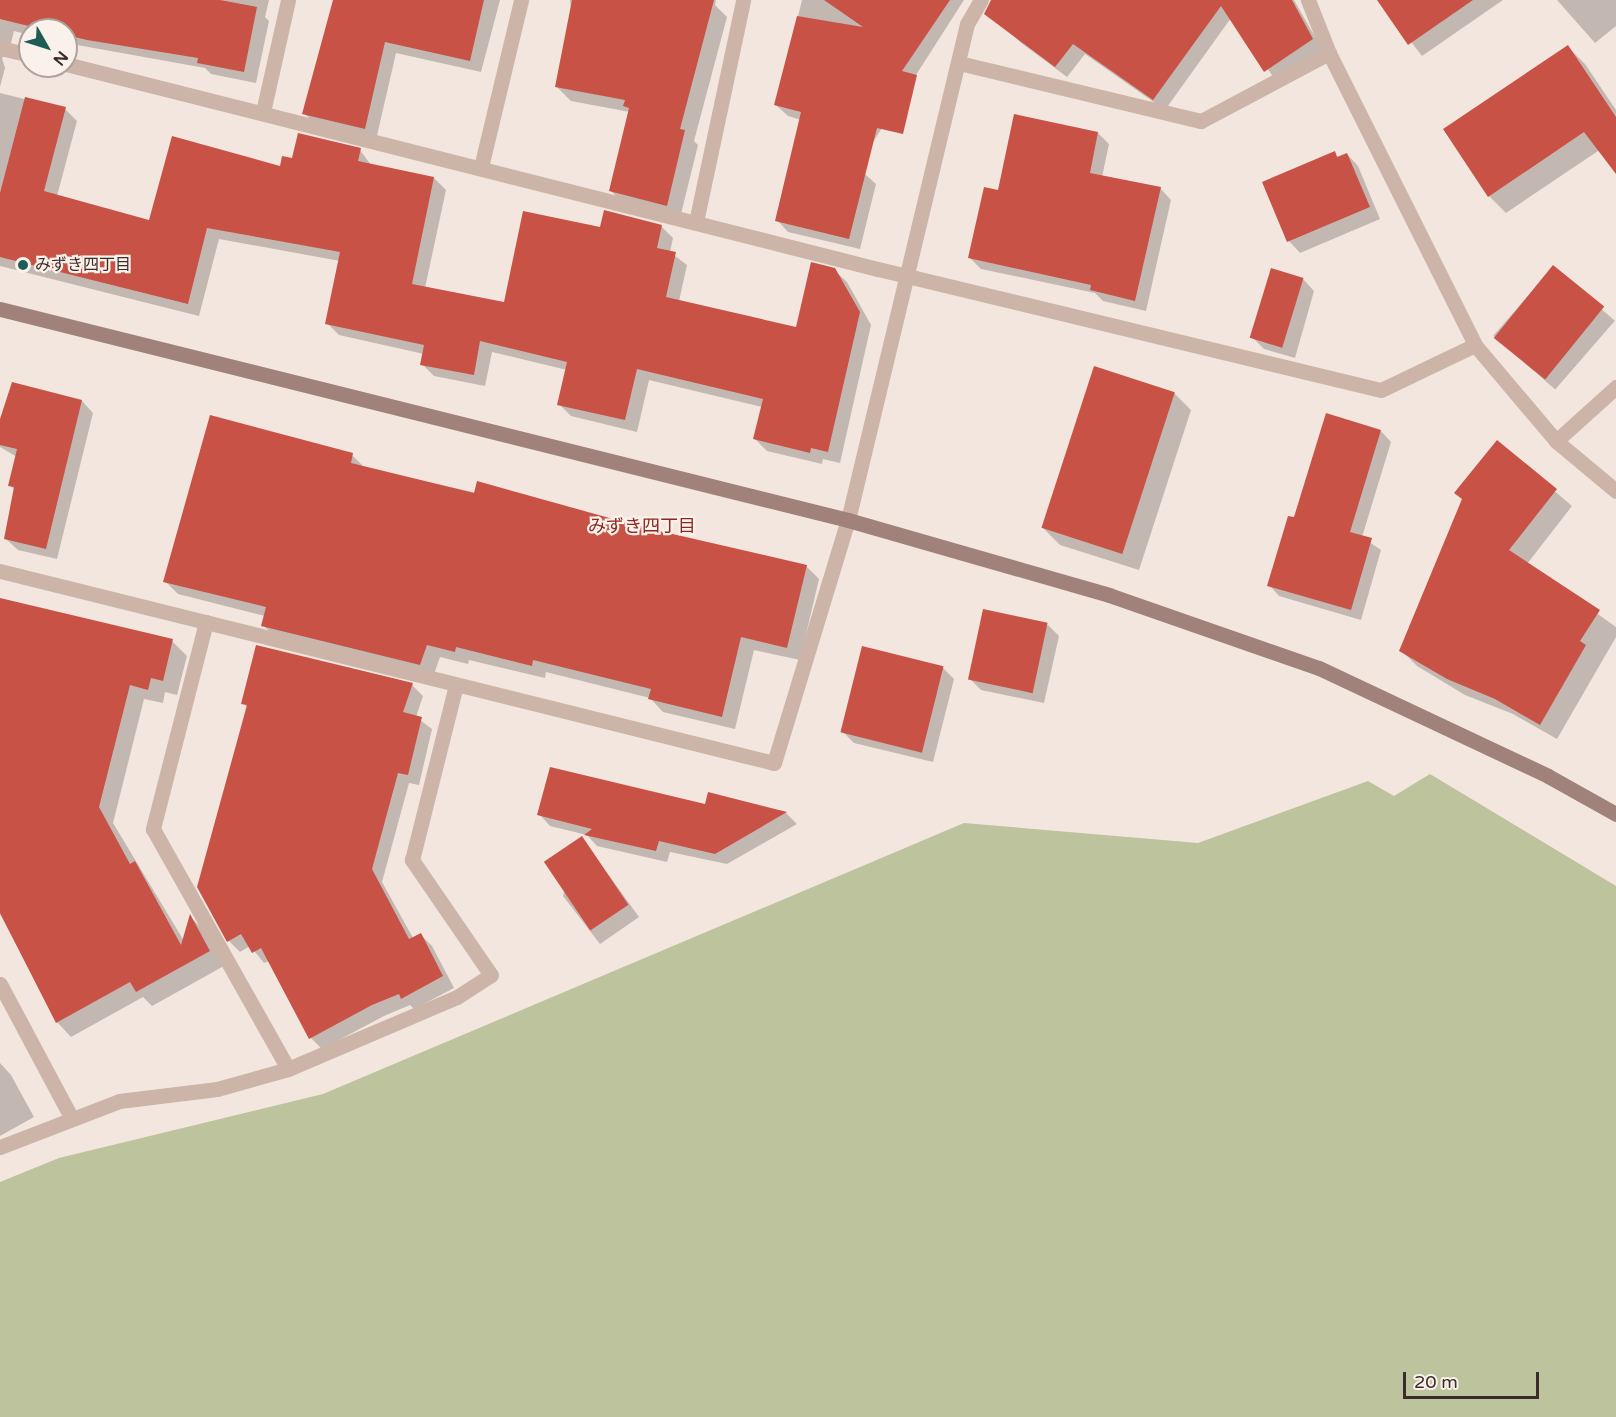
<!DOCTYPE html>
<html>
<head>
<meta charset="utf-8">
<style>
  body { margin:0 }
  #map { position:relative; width:1616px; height:1417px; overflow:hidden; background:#f3e6de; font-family:"Varela Round","Noto Sans JP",sans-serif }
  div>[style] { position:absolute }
  .green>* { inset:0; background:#bcc39d }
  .shadow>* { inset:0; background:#0003; transform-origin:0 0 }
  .building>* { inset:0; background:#c95246; transform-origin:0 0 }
  .lane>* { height:15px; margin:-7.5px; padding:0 7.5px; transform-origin:7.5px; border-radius:7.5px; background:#ccb4a9 }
  .street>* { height:15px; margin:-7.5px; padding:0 7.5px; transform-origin:7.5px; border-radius:7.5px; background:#ccb4a9 }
  .secondary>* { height:15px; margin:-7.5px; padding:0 7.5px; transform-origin:7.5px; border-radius:7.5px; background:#a0827a }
  .dots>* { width:16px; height:16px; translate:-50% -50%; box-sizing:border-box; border:3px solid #fbf1eb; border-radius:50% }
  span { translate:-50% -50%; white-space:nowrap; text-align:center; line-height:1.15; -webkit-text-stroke:4.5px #fbf1eb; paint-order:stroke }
  .poi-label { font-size:16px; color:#392c29 }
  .left { translate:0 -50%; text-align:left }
  .neighbourhood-label { font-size:18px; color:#8b2920 }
  .north { position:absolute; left:18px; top:18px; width:60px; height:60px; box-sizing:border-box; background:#fbf1eb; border:2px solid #ada29d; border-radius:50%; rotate:129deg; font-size:16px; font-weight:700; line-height:24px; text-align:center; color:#392c29 }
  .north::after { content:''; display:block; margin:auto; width:21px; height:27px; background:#1d5c57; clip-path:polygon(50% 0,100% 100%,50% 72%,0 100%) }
  .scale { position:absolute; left:1403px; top:1372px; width:136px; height:27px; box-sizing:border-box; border:3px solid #392c29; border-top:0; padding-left:8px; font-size:18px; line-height:21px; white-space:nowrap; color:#392c29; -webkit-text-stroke:4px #fbf1eb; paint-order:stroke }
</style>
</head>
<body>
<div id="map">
  <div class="green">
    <div style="clip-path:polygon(1430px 774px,1616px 886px,1616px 1417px,0 1417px,0 1182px,59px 1158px,323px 1094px,964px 823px,1198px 843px,1368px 781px,1394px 796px)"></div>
  </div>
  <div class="shadow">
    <div style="clip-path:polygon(0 0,269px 0,265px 17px,269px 21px,256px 83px,211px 74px,205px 68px,66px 43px,66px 30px,30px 30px,30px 35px,14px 31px,9px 51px,2px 58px,5px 68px,0 87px)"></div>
    <div style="clip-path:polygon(335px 0,500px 0,481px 72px,396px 53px,376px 140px,316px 125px,304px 113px)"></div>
    <div style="clip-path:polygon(570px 0,716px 0,715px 5px,727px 17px,694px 141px,698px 145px,680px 218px,624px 204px,611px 191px,630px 112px,571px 101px,557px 87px,571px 12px)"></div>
    <div style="clip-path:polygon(802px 0,964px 0,857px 167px,876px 184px,860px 249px,788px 232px,777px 220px,801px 120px,788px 116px,776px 105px)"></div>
    <div style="clip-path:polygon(1032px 0,1294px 0,1323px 51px,1277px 82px,1231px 18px,1165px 110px,1085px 54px,1067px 77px,1020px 42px,1009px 31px)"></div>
    <div style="clip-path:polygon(1379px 0,1503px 0,1422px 56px)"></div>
    <div style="clip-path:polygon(1557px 0,1616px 0,1616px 26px,1595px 43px)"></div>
    <div style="clip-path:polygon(1568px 47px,1585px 64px,1616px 110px,1616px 147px,1601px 149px,1506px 213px,1489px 196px)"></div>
    <div style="clip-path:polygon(0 93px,65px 109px,77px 121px,57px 196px,150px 221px,294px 160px,360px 150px,371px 165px,434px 178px,446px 190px,425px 288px,505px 304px,601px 228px,661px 226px,673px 238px,670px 252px,687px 265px,679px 301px,797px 329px,834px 270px,847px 282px,871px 325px,840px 463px,823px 459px,822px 464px,767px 451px,755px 439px,762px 407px,649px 380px,637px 432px,571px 416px,559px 404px,567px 370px,492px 352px,485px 386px,434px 376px,422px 364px,424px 354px,339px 335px,327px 323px,340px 261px,219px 239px,199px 316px,0 266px)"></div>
    <div style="clip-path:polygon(1098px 133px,1109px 144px,1102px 177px,1160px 188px,1171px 200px,1146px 311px,1103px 301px,1095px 293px,981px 269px,970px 258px,999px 191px)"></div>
    <div style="clip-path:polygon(1334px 153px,1339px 158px,1347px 154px,1358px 166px,1380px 219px,1300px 253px,1289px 241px)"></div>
    <div style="left:1553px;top:267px;width:82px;height:91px;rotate:41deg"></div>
    <div style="clip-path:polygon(1303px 279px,1314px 291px,1295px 358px,1264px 349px,1252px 337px)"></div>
    <div style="clip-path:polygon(1174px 393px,1191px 410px,1139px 570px,1060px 545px,1043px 528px)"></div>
    <div style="clip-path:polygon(82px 401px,93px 413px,57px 559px,18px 550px,6px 539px,15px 490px,10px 485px,17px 457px,0 447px,0 428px)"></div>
    <div style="clip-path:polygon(1381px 431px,1391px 442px,1362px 537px,1381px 550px,1361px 620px,1279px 596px,1269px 585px,1295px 519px)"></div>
    <div style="clip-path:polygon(1497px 442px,1572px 506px,1527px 564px,1616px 627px,1616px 637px,1557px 739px,1513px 714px,1465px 695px,1417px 666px,1401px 650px)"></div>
    <div style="clip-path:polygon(352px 455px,365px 468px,806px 566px,819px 579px,800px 660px,754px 650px,735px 729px,663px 712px,650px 698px,546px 672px,545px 678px,469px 660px,468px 664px,440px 657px,433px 677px,276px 638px,263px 625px,265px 616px,178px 594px,165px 581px)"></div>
    <div style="clip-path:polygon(0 605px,172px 641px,187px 656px,177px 695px,165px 692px,163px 703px,144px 699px,113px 823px,184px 941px,190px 917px,204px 930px,224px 966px,152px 1006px,143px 997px,71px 1037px,57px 1022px,0 914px)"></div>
    <div style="clip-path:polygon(1048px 625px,1059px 636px,1044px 703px,981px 690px,969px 678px)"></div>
    <div style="clip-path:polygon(943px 668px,954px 679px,933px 762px,854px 743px,842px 731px)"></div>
    <div style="clip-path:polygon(412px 685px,423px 696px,416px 717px,432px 729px,419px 785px,409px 783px,382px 882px,413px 938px,420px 934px,432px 946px,454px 988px,414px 1009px,410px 1005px,384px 1016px,322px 1049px,311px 1038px,269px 961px,264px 963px,250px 946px,240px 952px,229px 941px,248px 708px,243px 703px)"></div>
    <div style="clip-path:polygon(709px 794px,786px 813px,797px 824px,727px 864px,670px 852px,667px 862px,597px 846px,587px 835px,550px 826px,539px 814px,706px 806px)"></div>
    <div style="clip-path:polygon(582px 838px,639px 917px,600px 944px,563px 896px)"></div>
    <div style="clip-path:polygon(0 1063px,11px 1075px,34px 1117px,0 1136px)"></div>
  </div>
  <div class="building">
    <div style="clip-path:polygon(0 0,220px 0,257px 7px,244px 72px,197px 63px,198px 58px,87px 40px,66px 35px,66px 30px,45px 30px,0 19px)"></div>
    <div style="clip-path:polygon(333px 0,484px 0,470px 61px,385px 42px,365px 129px,302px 114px)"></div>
    <div style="clip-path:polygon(572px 0,714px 0,680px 129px,685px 130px,667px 206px,609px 191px,629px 108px,623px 106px,625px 100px,555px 87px)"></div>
    <div style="clip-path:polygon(824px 0,950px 0,902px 71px,917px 75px,903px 134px,877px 128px,849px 239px,775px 221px,801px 112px,774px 105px,797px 16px,863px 27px)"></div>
    <div style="clip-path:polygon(991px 0,1292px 0,1313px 39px,1264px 72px,1221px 6px,1153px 100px,1073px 44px,1055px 67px,984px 14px)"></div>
    <div style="clip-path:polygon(1377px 0,1473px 0,1408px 45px)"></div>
    <div style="clip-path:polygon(1568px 45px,1616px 117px,1616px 174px,1584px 132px,1488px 197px,1443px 129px)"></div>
    <div style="clip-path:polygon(25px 97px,66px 107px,44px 191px,149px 220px,172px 136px,280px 166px,282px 156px,292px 158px,298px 133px,361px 148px,358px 161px,434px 177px,412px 284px,504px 302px,523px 211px,600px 227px,604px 210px,662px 225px,657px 248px,676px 252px,666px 297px,796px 327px,811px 262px,835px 268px,860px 312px,828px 452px,811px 448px,810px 453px,753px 439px,763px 399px,637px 369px,625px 420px,557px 405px,567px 362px,480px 341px,474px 375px,420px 365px,424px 345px,325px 324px,340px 252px,207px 228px,188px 304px,0 257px,0 193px)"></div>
    <div style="clip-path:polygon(1014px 114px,1098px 132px,1090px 173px,1161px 187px,1135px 301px,1090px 290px,1091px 285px,968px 258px,984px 187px,998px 190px)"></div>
    <div style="clip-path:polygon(1335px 151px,1337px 157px,1347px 153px,1370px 207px,1287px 242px,1262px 182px)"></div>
    <div style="left:1553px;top:265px;width:66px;height:94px;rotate:39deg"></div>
    <div style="left:1271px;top:268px;width:34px;height:73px;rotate:17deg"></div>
    <div style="left:1094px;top:366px;width:85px;height:170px;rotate:18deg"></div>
    <div style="clip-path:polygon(12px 382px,82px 400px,46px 549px,4px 539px,14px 487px,8px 486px,17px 449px,0 445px,0 419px)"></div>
    <div style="clip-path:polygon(1326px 413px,1381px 430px,1350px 532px,1372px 538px,1351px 610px,1267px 586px,1288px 516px,1294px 517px)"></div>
    <div style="clip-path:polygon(210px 415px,353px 453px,351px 463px,474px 493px,477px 481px,638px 526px,807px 565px,787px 648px,741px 637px,722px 717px,648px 699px,651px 689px,533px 660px,532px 666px,456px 647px,455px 652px,427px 645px,420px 665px,261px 626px,266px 607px,163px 582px)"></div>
    <div style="clip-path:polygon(1497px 440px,1557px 489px,1509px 550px,1600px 610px,1580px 641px,1586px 645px,1540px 725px,1495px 699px,1447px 679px,1399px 651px,1462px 499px,1454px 493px)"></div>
    <div style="clip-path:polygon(0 598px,173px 639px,163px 681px,151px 678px,148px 690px,130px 685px,99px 807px,130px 864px,135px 861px,181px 945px,190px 914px,210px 951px,136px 992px,130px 982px,56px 1023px,0 913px)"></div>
    <div style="left:983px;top:609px;width:66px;height:72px;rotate:12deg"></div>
    <div style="clip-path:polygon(256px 645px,413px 683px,403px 712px,422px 717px,408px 775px,398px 773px,372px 869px,409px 939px,421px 933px,443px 976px,401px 999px,399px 994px,372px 1005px,309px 1039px,261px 948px,252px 953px,241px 934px,227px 942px,197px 887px,247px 705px,241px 704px)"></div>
    <div style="left:862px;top:646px;width:84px;height:89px;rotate:14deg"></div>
    <div style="clip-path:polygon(550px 767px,705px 804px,708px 792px,787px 812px,715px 854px,659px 841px,656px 851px,584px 835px,592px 829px,537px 815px)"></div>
    <div style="left:582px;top:836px;width:83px;height:46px;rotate:56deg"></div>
  </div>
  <div class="lane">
    <div style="left:1556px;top:441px;width:81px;rotate:-42deg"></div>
  </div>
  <div class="street">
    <div style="left:1308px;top:0;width:57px;rotate:68.4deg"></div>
    <div style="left:1329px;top:53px;width:326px;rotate:63.4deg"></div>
    <div style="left:1475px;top:345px;width:126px;rotate:49.8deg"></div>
    <div style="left:1556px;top:441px;width:78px;rotate:39.8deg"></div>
    <div style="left:0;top:48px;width:31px;rotate:13deg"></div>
    <div style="left:959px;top:63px;width:249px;rotate:13.5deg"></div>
    <div style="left:1201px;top:121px;width:145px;rotate:-28deg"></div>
    <div style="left:66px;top:64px;width:837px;rotate:14.17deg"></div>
    <div style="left:878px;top:269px;width:517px;rotate:13.53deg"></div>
    <div style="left:1381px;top:390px;width:104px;rotate:-25.6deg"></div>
    <div style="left:263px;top:112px;width:115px;rotate:-77.4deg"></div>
    <div style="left:481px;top:167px;width:172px;rotate:-76.5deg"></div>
    <div style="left:696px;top:222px;width:227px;rotate:-78deg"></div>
    <div style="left:0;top:571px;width:797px;rotate:13.93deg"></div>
    <div style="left:774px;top:763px;width:254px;rotate:-73.1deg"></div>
    <div style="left:848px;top:520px;width:510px;rotate:-76.51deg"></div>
    <div style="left:967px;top:24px;width:28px;rotate:-60deg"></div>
    <div style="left:206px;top:622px;width:214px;rotate:104.4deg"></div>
    <div style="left:153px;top:829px;width:275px;rotate:60.6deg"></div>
    <div style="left:0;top:984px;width:151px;rotate:61.9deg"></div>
    <div style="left:0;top:1147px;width:128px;rotate:-21.1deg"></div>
    <div style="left:119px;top:1101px;width:99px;rotate:-7deg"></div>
    <div style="left:217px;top:1089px;width:74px;rotate:-15.7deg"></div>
    <div style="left:288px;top:1069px;width:184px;rotate:-23.1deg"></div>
    <div style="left:457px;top:997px;width:40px;rotate:-32.9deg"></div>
    <div style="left:491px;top:975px;width:140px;rotate:-124.5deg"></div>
    <div style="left:412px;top:860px;width:180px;rotate:-75.9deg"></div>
  </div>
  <div class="secondary">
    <div style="left:0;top:309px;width:874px;rotate:13.97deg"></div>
    <div style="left:848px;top:520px;width:272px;rotate:16deg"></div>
    <div style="left:1109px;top:595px;width:222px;rotate:19.2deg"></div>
    <div style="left:1319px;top:668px;width:253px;rotate:25.2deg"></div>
    <div style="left:1548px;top:776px;width:78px;rotate:29.2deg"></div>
  </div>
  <div class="dots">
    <div style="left:23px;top:265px;background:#1d5c57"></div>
  </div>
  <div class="poi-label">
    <span class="left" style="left:35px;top:265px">みずき四丁目</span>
  </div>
  <div class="neighbourhood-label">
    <span style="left:642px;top:526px">みずき四丁目</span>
  </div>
  <div class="north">N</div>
  <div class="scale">20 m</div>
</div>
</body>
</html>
